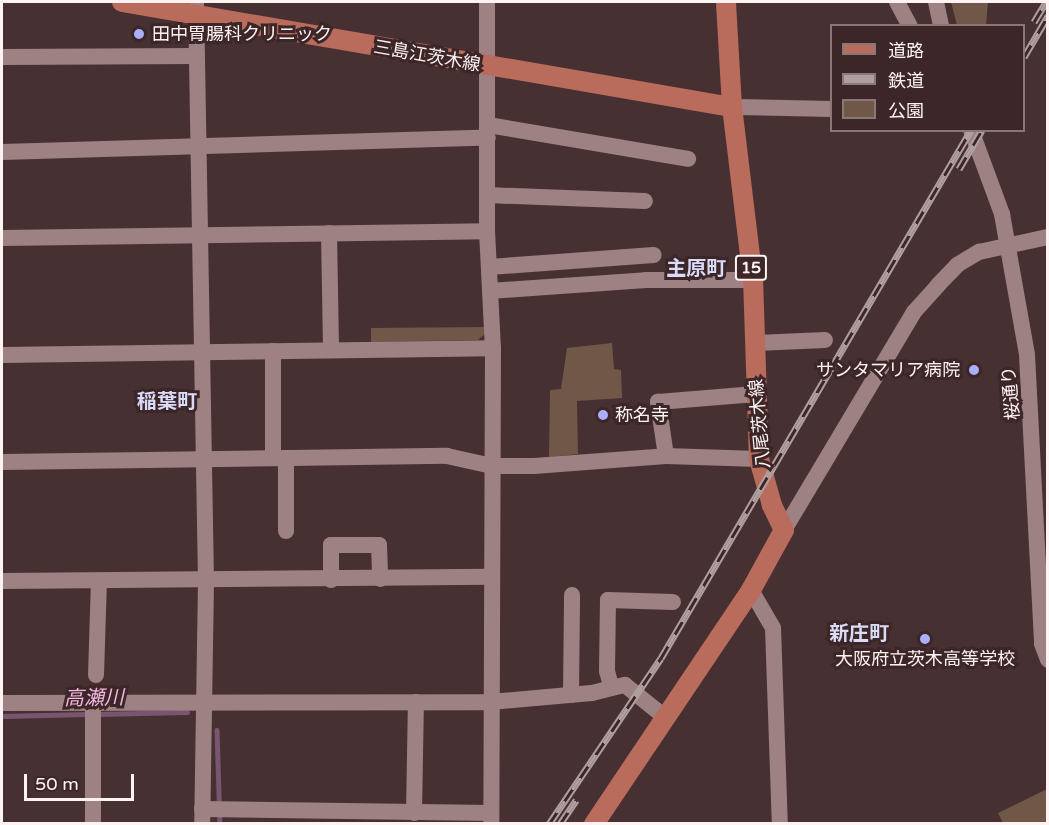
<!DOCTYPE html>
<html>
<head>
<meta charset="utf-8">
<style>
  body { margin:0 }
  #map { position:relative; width:1049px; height:825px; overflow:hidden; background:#473031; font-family:"Varela Round","Noto Sans JP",sans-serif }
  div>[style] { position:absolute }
  .green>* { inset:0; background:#705748 }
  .stream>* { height:4.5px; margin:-2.25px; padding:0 2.25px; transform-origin:2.25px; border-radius:2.25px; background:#79566f }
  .minor>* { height:16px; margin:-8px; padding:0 8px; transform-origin:8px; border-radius:8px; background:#9e8283 }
  .major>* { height:20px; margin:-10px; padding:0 10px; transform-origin:10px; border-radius:10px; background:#b96b5c }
  .rail>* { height:7px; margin-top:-3.5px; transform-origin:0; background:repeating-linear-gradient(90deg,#3c2628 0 14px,#b09f9f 0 28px); box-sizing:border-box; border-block:2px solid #b09f9f }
  .dots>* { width:16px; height:16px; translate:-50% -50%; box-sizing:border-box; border:3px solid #3c2628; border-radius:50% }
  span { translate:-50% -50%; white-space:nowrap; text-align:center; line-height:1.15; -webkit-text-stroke:6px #3c2628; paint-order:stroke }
  .shield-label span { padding:2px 4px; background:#3c2628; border:2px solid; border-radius:4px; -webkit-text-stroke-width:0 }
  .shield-label { font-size:16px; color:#fef2f2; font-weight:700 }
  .poi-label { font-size:18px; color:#fef2f2 }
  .left { translate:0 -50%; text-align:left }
  .right { translate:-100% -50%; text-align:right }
  .street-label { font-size:18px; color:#fef2f2 }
  .neighbourhood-label { font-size:20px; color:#d9dbf9; font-weight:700 }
  .water-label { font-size:20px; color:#f4b8e2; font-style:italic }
  .frame { position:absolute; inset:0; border:3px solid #fef2f2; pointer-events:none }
  .legend { position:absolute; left:830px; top:24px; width:195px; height:108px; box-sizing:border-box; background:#3c2628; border:2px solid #8a7879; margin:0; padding:8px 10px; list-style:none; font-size:18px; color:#fef2f2 }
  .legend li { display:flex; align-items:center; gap:12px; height:30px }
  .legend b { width:30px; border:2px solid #8a7879 }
  .scale { position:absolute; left:24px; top:774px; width:110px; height:27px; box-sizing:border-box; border:3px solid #fef2f2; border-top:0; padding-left:8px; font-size:18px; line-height:21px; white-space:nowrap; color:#fef2f2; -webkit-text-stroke:4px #3c2628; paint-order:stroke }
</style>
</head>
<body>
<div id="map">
  <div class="green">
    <div style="clip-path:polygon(951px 2px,988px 2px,986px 25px,957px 25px)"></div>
    <div style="clip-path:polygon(485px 327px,485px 334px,478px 340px,371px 342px,371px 328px)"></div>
    <div style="clip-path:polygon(612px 343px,614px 369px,621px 370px,622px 398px,577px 401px,578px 454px,549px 457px,550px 390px,561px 389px,567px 348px)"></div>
    <div style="clip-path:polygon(1047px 789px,1047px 823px,1003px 823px,998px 813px)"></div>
  </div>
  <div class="stream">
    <div style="left:97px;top:714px;width:90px;rotate:-1.3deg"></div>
    <div style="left:2px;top:716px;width:86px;rotate:-1.3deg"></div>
    <div style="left:217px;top:730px;width:94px;rotate:88.2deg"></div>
  </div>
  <div class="minor">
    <div style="left:196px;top:2px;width:580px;rotate:89.01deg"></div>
    <div style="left:206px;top:582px;width:242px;rotate:90.9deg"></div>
    <div style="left:487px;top:2px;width:229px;rotate:90deg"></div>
    <div style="left:487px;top:231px;width:117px;rotate:87.1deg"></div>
    <div style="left:493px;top:348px;width:476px;rotate:90.2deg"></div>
    <div style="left:897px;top:2px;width:27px;rotate:62deg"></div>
    <div style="left:936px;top:2px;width:25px;rotate:78deg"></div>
    <div style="left:2px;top:57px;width:194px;rotate:-0.3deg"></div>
    <div style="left:732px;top:107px;width:100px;rotate:1.1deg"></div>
    <div style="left:488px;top:125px;width:203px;rotate:9.6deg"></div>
    <div style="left:971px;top:130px;width:90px;rotate:69.7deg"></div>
    <div style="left:1002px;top:214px;width:143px;rotate:79.9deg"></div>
    <div style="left:1027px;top:355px;width:289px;rotate:87deg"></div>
    <div style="left:1042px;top:644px;width:17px;rotate:69deg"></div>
    <div style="left:2px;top:152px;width:486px;rotate:-1.7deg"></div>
    <div style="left:487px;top:195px;width:158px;rotate:2.2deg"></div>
    <div style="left:329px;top:233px;width:117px;rotate:89deg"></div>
    <div style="left:2px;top:238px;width:485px;rotate:-0.8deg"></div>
    <div style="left:489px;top:267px;width:165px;rotate:-4.2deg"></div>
    <div style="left:490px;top:291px;width:156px;rotate:-4deg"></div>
    <div style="left:646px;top:280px;width:107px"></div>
    <div style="left:754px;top:343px;width:71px;rotate:-2.4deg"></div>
    <div style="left:273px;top:351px;width:107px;rotate:90deg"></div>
    <div style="left:2px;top:355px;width:491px;rotate:-0.8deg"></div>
    <div style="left:666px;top:456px;width:55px;rotate:-98.4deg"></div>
    <div style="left:658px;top:402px;width:98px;rotate:-4.7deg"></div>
    <div style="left:286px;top:458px;width:73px;rotate:90deg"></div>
    <div style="left:2px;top:462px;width:445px;rotate:-0.8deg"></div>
    <div style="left:447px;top:456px;width:46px;rotate:12.5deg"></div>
    <div style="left:492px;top:466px;width:42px"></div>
    <div style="left:534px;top:466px;width:132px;rotate:-4.3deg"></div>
    <div style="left:666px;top:456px;width:93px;rotate:1.8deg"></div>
    <div style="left:784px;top:530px;width:254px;rotate:-59.2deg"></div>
    <div style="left:914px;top:312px;width:36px;rotate:-48deg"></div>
    <div style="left:938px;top:285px;width:28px;rotate:-46deg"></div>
    <div style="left:957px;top:265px;width:26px;rotate:-31deg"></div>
    <div style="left:979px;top:252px;width:71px;rotate:-12.3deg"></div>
    <div style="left:331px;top:580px;width:35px;rotate:-90deg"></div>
    <div style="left:331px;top:545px;width:48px"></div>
    <div style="left:379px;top:545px;width:34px;rotate:88deg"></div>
    <div style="left:2px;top:581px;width:488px;rotate:-0.5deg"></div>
    <div style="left:751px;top:590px;width:44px;rotate:59.9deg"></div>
    <div style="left:773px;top:628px;width:196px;rotate:88deg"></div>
    <div style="left:96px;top:675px;width:94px;rotate:-88.2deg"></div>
    <div style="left:611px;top:686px;width:16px;rotate:-105deg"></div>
    <div style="left:607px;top:671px;width:71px;rotate:-89.2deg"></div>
    <div style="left:608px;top:600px;width:65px;rotate:1.8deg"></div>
    <div style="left:571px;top:695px;width:100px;rotate:-89.4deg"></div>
    <div style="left:93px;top:702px;width:122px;rotate:90deg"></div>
    <div style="left:2px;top:703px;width:489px;rotate:-0.1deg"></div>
    <div style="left:491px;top:702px;width:101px;rotate:-5.1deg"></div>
    <div style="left:592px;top:693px;width:34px;rotate:-14deg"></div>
    <div style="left:625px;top:685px;width:53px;rotate:38.8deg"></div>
    <div style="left:202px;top:809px;width:289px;rotate:0.8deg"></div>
    <div style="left:414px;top:813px;width:111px;rotate:-89deg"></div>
  </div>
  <div class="major">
    <div style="left:122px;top:2px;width:619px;rotate:9.77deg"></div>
    <div style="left:594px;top:824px;width:282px;rotate:-56.1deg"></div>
    <div style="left:751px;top:590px;width:68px;rotate:-61.2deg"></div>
    <div style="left:784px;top:530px;width:28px;rotate:-116deg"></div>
    <div style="left:772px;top:505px;width:48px;rotate:-105.8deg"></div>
    <div style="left:759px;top:459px;width:179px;rotate:-91.9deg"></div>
    <div style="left:753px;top:280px;width:174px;rotate:-96.9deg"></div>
    <div style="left:732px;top:107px;width:105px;rotate:-93.3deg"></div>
  </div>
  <div class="rail">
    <div style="left:1034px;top:22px;width:23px;rotate:-59deg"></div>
    <div style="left:1024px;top:57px;width:48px;rotate:-59.7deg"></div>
    <div style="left:959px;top:169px;width:45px;rotate:-59.5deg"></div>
    <div style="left:549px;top:824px;width:200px;rotate:-56deg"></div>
    <div style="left:661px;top:658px;width:612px;rotate:-59.58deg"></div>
    <div style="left:560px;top:824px;width:29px;rotate:-56deg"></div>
  </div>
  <div class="dots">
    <div style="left:139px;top:34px;background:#abaffb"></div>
    <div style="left:974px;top:370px;background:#abaffb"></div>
    <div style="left:603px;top:415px;background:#abaffb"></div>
    <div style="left:925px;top:639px;background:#abaffb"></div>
  </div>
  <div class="shield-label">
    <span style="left:751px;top:268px">15</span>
  </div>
  <div class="poi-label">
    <span class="left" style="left:152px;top:34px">田中胃腸科クリニック</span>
    <span class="right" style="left:960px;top:370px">サンタマリア病院</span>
    <span class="left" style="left:615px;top:415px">称名寺</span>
    <span style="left:925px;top:659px">大阪府立茨木高等学校</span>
  </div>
  <div class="street-label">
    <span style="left:427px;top:56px;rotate:10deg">三島江茨木線</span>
    <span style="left:1011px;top:393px;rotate:-95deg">桜通り</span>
    <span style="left:760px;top:424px;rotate:-95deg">八尾茨木線</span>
  </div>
  <div class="neighbourhood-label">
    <span style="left:696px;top:269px">主原町</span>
    <span style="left:167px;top:402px">稲葉町</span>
    <span style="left:859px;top:634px">新庄町</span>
  </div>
  <div class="water-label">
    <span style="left:94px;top:699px;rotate:-1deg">高瀬川</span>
  </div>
  <div class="frame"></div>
  <ul class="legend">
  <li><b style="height:8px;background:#b96b5c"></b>道路</li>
  <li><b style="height:8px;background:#b09f9f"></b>鉄道</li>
  <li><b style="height:16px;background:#705748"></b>公園</li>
  </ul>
  <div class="scale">50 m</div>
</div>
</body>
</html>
